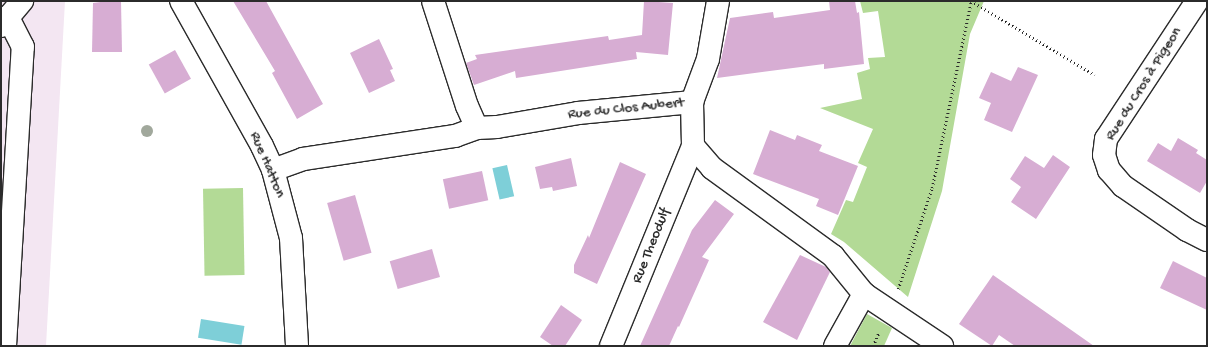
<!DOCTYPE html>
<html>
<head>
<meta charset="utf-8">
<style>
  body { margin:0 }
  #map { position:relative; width:1208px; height:347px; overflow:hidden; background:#fff; font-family:"Gochi Hand",sans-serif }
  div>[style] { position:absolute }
  .built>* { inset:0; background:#f3e6f2 }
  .green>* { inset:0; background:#b3da96; transform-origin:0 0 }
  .water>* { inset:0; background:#7ecfd8; transform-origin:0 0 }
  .building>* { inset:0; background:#d7add3; transform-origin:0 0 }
  .path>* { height:2.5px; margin-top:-1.25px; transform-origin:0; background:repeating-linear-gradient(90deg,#2b2b2b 0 1px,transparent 0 4px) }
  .roads { filter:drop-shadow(1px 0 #2b2b2b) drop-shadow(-1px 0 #2b2b2b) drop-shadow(0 1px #2b2b2b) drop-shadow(0 -1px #2b2b2b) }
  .minor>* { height:22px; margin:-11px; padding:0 11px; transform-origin:11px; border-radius:11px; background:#fff }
  .trees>* { width:12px; height:12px; margin:-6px; border-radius:50%; background:#a1a89c }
  span { translate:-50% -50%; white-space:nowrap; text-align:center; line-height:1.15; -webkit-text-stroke:3.5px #fff; paint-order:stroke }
  .street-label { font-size:15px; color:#2b2b2b }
  .frame { position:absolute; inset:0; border:2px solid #2b2b2b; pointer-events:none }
</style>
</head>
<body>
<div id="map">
  <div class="built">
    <div style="clip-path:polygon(1px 1px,65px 1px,46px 346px,1px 346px)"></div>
  </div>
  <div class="green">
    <div style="clip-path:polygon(860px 1px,984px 1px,970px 34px,942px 191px,908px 297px,844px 242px,831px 234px,846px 200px,853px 202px,867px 167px,858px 163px,873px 129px,820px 108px,862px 99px,857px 73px,870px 69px,868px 58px,885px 57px,878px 11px,863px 13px)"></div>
    <div style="left:243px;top:188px;width:87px;height:40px;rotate:89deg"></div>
    <div style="clip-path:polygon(867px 314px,892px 328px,884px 346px,850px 346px)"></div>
  </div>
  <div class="water">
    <div style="left:507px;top:165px;width:32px;height:15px;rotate:77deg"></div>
    <div style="left:201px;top:319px;width:44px;height:19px;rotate:9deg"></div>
  </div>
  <div class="building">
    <div style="clip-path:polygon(108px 1px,121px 1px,122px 52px,92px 52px,93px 3px)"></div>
    <div style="clip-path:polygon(233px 1px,266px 1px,323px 104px,297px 119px,272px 73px,275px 71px)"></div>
    <div style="clip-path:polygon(644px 1px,673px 3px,668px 55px,636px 52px,637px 59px,516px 78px,515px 71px,474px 85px,466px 63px,477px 59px,475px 55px,608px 36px,609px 40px,642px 35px)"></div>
    <div style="clip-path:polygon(829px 1px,855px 1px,857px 13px,859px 12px,864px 64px,824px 69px,824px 64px,717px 78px,730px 18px,773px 12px,774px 18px,830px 10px)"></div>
    <div style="clip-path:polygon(379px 39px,393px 69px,390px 70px,395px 81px,369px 93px,350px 53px)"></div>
    <div style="left:175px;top:50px;width:33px;height:30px;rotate:61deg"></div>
    <div style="clip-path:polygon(1018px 67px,1038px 75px,1012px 132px,984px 120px,991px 103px,979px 98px,991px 72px,1011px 81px)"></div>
    <div style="clip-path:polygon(770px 130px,795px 140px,797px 135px,822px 145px,819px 151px,858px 166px,838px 215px,816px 206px,819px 199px,753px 174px)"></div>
    <div style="clip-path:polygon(1178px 138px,1198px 150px,1196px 153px,1207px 160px,1207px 181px,1200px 193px,1147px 161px,1158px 143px,1171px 151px)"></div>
    <div style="clip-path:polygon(1053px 155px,1070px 167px,1036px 219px,1011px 202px,1021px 187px,1010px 179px,1025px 156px,1044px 168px)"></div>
    <div style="clip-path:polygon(571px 158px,577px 186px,553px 191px,552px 187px,540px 189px,535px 167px)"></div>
    <div style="clip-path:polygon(620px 162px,646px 174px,597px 284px,574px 273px,574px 265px,588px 235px,589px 238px)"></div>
    <div style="left:482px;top:171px;width:30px;height:40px;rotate:78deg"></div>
    <div style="left:355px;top:195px;width:60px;height:29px;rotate:74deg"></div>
    <div style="clip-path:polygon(715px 200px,734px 214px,702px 257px,709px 260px,679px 327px,678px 326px,669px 346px,640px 346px,692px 230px)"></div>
    <div style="left:432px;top:249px;width:29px;height:44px;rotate:74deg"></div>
    <div style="clip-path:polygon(800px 255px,826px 267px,830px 272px,797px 340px,763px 322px)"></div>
    <div style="clip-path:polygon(1173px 261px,1207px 278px,1207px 310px,1160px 288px)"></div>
    <div style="clip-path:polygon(993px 275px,1094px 346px,1015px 346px,999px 335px,992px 346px,959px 324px)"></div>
    <div style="clip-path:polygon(561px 305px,582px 320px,565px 346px,553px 346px,540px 337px)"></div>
  </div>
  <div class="path">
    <div style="left:971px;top:1px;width:144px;rotate:30.8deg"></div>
    <div style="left:898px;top:289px;width:107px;rotate:-71.4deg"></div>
    <div style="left:932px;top:188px;width:191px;rotate:-78.2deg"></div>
    <div style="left:873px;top:346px;width:15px;rotate:-67deg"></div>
  </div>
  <div class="roads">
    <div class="minor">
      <div style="left:181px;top:1px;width:166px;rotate:60.8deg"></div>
      <div style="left:262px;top:146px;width:26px;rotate:65deg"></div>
      <div style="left:273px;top:170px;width:70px;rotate:75.2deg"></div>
      <div style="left:291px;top:238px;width:108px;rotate:86.8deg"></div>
      <div style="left:433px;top:1px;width:110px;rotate:72.1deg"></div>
      <div style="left:467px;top:106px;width:24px;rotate:66deg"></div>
      <div style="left:1197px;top:1px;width:165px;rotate:123.4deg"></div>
      <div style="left:1106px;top:139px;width:16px;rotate:97deg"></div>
      <div style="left:1104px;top:155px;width:16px;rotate:72deg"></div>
      <div style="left:1109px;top:170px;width:21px;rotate:49deg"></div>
      <div style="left:1123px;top:186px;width:78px;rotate:34.5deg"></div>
      <div style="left:1187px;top:230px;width:22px;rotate:27deg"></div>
      <div style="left:1px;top:26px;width:33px;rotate:-50deg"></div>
      <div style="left:692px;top:102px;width:46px;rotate:-69.6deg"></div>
      <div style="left:708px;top:59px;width:59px;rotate:-80.2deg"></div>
      <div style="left:273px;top:170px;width:32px;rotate:-20deg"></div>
      <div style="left:303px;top:159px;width:154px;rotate:-8.6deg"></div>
      <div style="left:455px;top:136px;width:23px;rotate:-20deg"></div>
      <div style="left:477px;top:128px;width:20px;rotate:-3deg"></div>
      <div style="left:497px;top:127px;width:82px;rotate:-9.8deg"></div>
      <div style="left:578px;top:113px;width:115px;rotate:-5.5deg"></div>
      <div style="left:692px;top:102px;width:44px;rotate:88.7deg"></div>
      <div style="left:693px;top:146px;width:29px;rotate:49deg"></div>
      <div style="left:712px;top:168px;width:150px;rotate:36deg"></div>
      <div style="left:833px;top:256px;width:49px;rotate:50.8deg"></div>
      <div style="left:864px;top:294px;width:94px;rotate:33.7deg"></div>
      <div style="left:5px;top:346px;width:300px;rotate:-86.6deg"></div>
      <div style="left:23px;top:47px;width:34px;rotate:-117deg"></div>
      <div style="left:611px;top:346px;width:216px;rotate:-67.7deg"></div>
      <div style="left:835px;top:346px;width:60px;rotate:-60.9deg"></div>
    </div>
  </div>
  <div class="trees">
    <div style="left:147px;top:131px"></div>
  </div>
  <div class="street-label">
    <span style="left:1144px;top:84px;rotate:-58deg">Rue du Cros à Pigeon</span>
    <span style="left:626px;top:109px;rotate:-6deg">Rue du Clos Aubert</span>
    <span style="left:267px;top:165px;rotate:67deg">Rue Hatton</span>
    <span style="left:652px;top:246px;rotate:-68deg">Rue Theodulf</span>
  </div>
  <div class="frame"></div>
</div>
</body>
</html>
